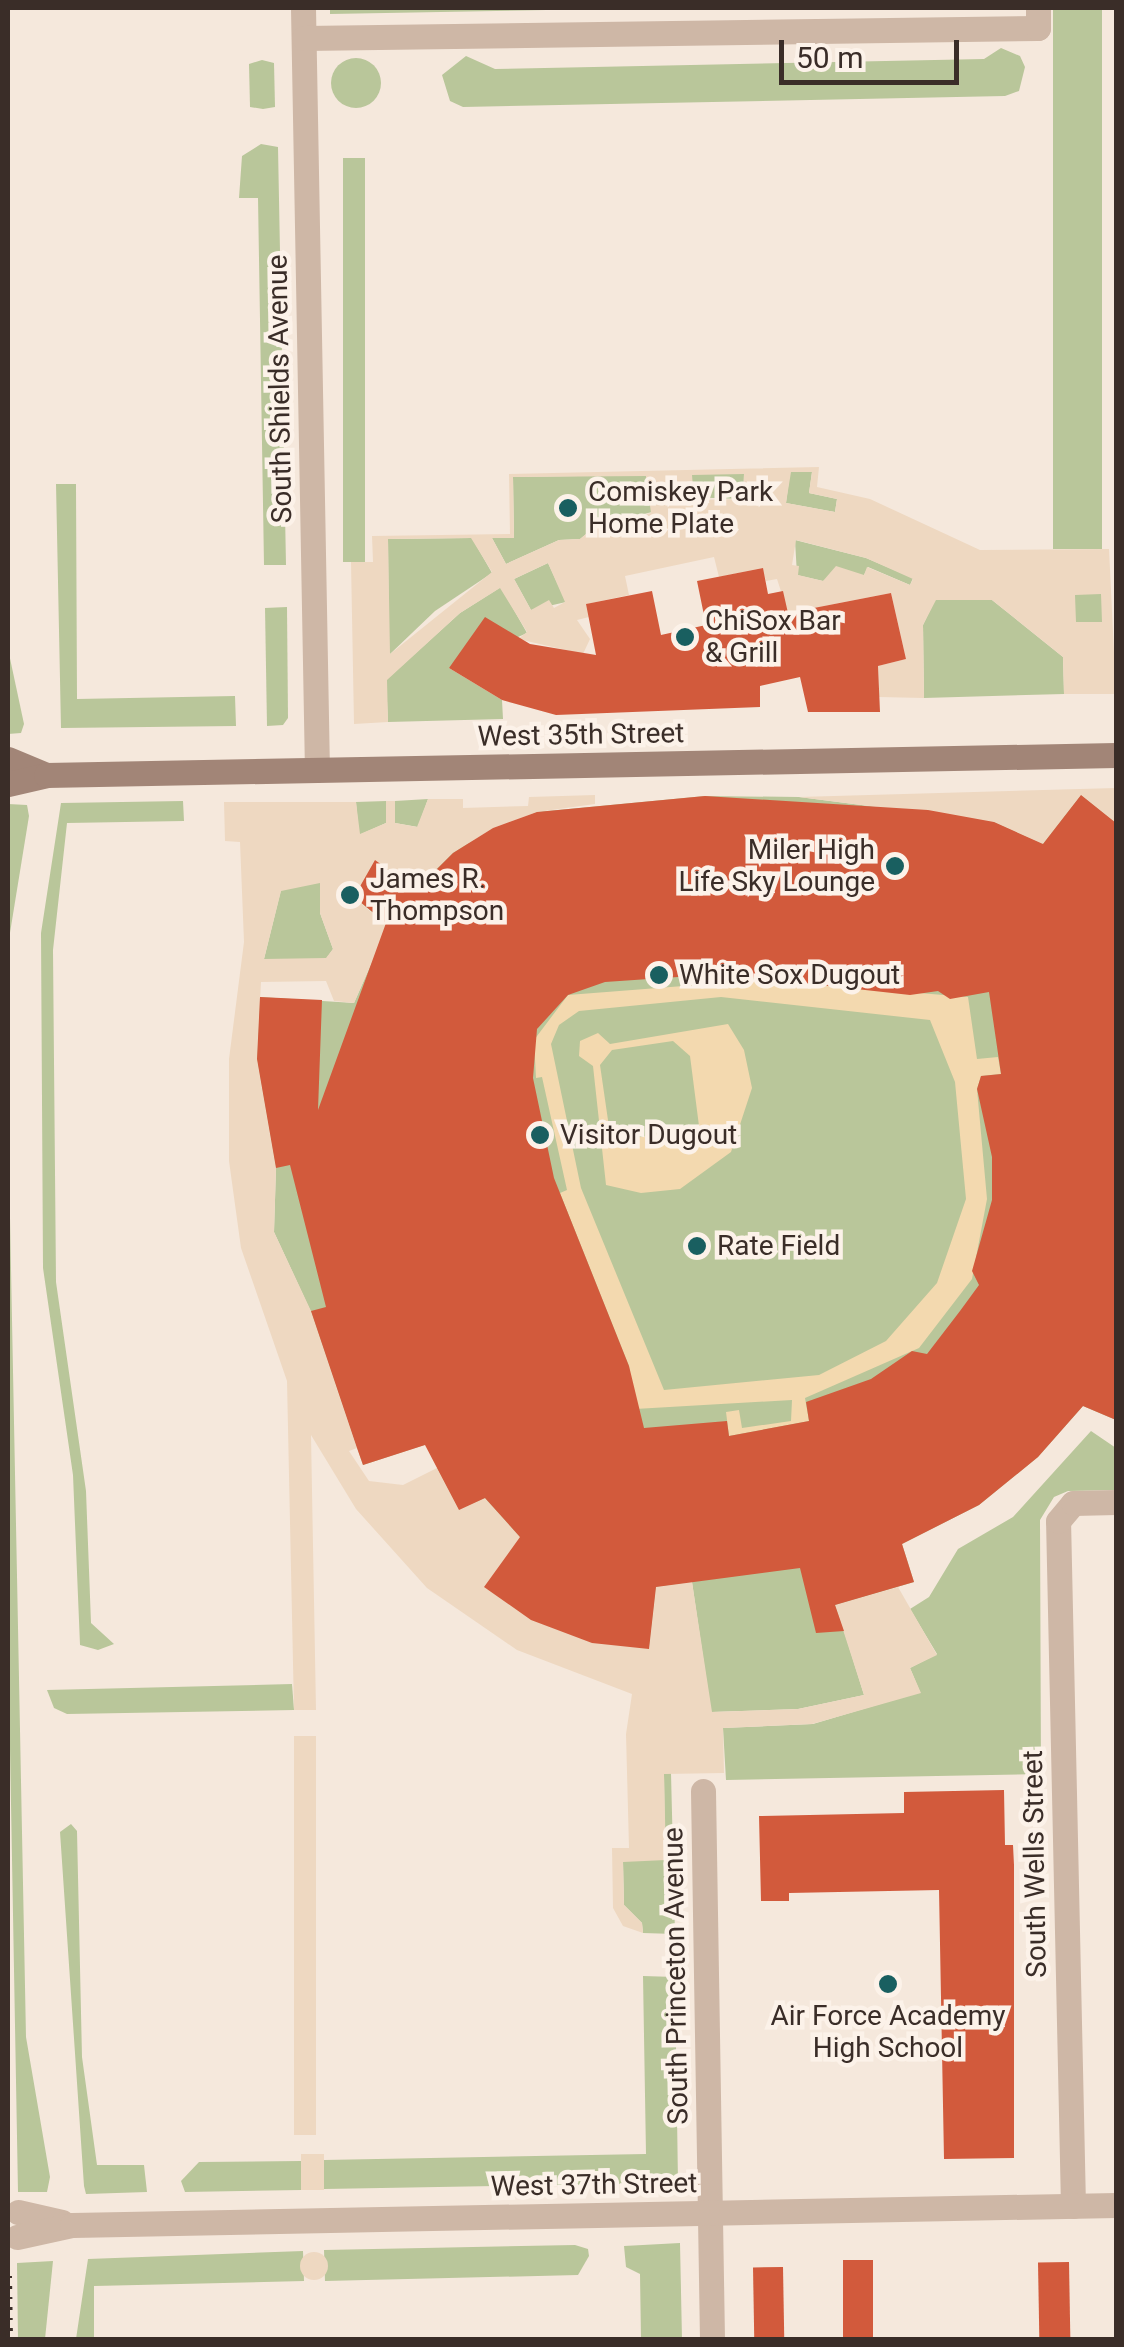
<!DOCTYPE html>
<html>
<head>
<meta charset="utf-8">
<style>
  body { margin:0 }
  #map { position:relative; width:1124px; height:2347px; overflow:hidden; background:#f5e8dc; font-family:Roboto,sans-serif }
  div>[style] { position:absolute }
  .green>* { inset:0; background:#b9c69a; transform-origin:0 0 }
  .round { border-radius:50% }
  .sand>* { inset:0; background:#f3d9af }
  .plaza>* { inset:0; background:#eed8c1; transform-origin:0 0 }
  .building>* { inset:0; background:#d25a3c; transform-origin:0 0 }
  .street>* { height:25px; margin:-12.5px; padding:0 12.5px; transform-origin:12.5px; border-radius:12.5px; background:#ceb7a6 }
  .secondary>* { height:25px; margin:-12.5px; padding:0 12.5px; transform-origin:12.5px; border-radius:12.5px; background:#a28577 }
  .rail>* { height:8px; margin-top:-4px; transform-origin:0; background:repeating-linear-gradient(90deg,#3a2d28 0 2.5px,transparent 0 10.5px) }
  .dots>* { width:28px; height:28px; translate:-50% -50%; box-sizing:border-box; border:5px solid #fcf2e9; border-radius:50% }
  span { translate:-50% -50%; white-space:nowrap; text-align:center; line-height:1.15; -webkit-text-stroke:9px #fcf2e9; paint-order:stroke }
  .street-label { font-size:28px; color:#3a2d28 }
  .poi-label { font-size:28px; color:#3a2d28 }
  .left { translate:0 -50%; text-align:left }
  .right { translate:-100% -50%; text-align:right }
  .frame { position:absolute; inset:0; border:10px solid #3a2d28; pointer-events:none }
  .scale { position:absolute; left:779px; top:40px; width:180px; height:45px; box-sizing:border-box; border:5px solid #3a2d28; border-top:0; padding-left:12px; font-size:30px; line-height:35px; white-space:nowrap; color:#3a2d28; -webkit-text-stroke:8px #fcf2e9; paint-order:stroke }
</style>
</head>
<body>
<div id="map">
  <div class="green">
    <div style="clip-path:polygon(330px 8px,650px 8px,330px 14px)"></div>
    <div style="left:1053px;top:8px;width:49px;height:541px"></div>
    <div style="clip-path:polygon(1001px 48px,1020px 56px,1025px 67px,1019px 91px,1005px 96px,463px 107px,450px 101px,442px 75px,466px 56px,495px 69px,984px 59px)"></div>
    <div class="round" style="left:331px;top:58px;width:50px;height:50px"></div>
    <div style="clip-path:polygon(262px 60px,274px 63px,275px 107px,263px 109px,250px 107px,249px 64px)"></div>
    <div style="clip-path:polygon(261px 144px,278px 147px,286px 565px,264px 565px,258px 198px,239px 198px,242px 156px)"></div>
    <div style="left:343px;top:158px;width:22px;height:404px"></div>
    <div style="clip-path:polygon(790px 472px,812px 472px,809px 493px,837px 499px,835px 512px,786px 503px)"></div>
    <div style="left:744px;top:474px;width:25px;height:52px;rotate:92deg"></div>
    <div style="clip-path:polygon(646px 475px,652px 512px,596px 526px,580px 539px,559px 540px,506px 564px,492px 538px,514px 537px,513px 477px)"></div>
    <div style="clip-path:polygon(56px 484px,76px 484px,77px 699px,235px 696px,236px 726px,61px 728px)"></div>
    <div style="clip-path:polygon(472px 538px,492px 573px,435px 611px,389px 655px,388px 539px)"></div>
    <div style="clip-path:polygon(795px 540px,866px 558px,913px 578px,910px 585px,868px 567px,864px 575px,834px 575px,823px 581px,797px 575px)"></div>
    <div style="clip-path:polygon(548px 563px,566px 602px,531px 610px,514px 579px)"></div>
    <div style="clip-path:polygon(501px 587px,527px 633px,449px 668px,502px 700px,503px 719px,388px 722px,386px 680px,460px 613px)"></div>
    <div style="left:1102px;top:594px;width:28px;height:27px;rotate:90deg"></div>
    <div style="clip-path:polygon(935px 600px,992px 600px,1063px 657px,1064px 694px,924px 698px,923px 625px)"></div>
    <div style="clip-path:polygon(287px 607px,288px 718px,283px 725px,267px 726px,265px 608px)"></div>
    <div style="clip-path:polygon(8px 649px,24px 724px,21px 733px,8px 734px)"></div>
    <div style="clip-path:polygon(1081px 795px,1116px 823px,1116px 1420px,1083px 1406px,1038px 1457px,979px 1505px,902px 1544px,914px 1582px,836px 1605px,864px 1695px,798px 1709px,711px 1712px,692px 1582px,656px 1587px,649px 1649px,592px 1643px,459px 1510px,437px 1468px,463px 1455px,455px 1435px,363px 1465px,311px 1312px,274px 1232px,276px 1168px,257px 1059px,260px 997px,354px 1003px,393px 914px,372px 912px,354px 897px,375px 860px,398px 875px,537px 812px,705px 796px,799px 797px,994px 822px,1042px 844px)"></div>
    <div style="clip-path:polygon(428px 799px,418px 827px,395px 823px,395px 801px)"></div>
    <div style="clip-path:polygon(183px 801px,184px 821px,67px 823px,53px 950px,56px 1282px,86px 1491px,91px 1623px,114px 1644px,98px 1650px,80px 1645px,73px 1475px,43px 1268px,41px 933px,61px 803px)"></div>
    <div style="clip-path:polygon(386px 801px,386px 823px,359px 835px,356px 802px)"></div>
    <div style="clip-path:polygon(8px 804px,27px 805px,29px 816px,8px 945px)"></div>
    <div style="clip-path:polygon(321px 882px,320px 913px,333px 949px,326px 959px,264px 959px,281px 890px)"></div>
    <div style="clip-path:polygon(8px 1114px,26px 2037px,50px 2177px,47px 2192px,18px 2192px,8px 1637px)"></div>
    <div style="clip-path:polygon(1091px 1431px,1116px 1448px,1116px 1490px,1068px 1491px,1054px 1497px,1040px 1520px,1041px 1774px,726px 1780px,723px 1728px,813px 1724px,920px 1692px,910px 1668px,937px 1654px,910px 1609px,929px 1597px,958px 1549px,1013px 1517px)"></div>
    <div style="clip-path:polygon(292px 1684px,294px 1710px,67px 1714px,54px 1708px,47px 1690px)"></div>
    <div style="clip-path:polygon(671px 1773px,675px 1934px,643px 1933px,642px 1923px,624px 1905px,623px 1861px,665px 1859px,664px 1774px)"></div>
    <div style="clip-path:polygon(71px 1824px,77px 1831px,82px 2057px,97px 2165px,144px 2165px,147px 2192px,86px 2194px,84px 2186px,60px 1832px)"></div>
    <div style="clip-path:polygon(643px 1976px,675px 1977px,678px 2183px,324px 2189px,324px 2160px,646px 2154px)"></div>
    <div style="clip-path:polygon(301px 2161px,302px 2190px,185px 2192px,181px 2181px,199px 2162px)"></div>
    <div style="clip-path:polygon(680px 2243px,682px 2339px,641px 2339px,640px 2274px,626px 2267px,624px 2246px)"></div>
    <div style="clip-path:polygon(575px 2245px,588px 2249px,589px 2256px,578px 2275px,325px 2281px,324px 2250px)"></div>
    <div style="clip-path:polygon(303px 2251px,304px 2281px,94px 2286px,94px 2339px,76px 2339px,88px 2259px)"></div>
    <div style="clip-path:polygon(53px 2261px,45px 2339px,18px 2339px,17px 2263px)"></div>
  </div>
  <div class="sand">
    <div style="clip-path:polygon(evenodd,722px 977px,968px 997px,977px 1059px,998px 1057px,1001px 1074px,981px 1076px,977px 1089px,987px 1199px,972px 1279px,919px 1348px,805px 1398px,809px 1421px,729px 1436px,726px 1412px,739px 1410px,742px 1428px,791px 1421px,792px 1400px,635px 1409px,629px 1366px,560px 1193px,567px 1190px,542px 1077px,536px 1078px,534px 1040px,568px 995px,722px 983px,722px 977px,721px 997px,930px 1020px,955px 1082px,966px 1199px,937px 1283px,886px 1341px,819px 1375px,664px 1390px,581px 1188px,551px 1044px,559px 1025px,579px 1011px,721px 997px)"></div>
    <div style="clip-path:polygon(evenodd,728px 1024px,744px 1050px,752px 1088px,731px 1152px,680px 1189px,641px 1193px,606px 1185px,593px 1066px,579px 1056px,580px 1041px,598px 1033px,610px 1044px,728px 1024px,673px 1041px,690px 1056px,699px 1126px,625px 1140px,609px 1127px,600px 1065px,612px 1050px,673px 1041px)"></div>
  </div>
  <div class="plaza">
    <div style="clip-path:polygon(evenodd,819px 467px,817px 487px,870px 499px,980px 550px,1109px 549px,1116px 694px,1064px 694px,1063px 657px,992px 600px,936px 600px,923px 625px,924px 698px,879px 697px,878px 666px,906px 659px,891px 593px,788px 613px,777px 579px,766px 581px,762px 568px,719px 577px,714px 557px,625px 576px,629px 595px,587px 604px,589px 617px,577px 620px,590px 639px,583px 654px,518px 639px,527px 632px,500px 588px,460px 613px,387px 680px,388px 722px,354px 724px,351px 562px,373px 562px,372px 536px,510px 534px,509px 474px,819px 467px,791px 472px,812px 472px,809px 493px,837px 499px,835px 512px,786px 503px,791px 472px,819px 467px,744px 474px,743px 499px,694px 500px,692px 475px,744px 474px,819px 467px,646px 476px,651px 513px,596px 526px,580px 539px,559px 540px,506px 564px,492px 538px,514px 538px,513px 477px,646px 476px,819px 467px,471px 538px,492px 572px,390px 654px,388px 539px,471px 538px,819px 467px,796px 540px,866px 558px,913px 579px,910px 585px,867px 567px,864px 575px,836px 566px,823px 581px,798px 575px,799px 566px,792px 565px,796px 540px,819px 467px,548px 563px,565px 602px,554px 608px,549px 600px,531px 610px,514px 579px,548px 563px,819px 467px,1101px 594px,1102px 622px,1076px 622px,1075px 595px,1101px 594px)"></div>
    <div style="clip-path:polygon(1116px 788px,1116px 823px,1081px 795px,1043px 844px,994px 822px,799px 797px)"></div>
    <div style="clip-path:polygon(evenodd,595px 795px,595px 804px,537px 812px,493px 828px,453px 853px,409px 896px,392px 883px,397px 874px,375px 861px,354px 897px,371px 912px,393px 914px,354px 1003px,334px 1001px,326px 981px,261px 982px,257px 1059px,276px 1168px,274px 1232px,311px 1311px,357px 1448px,349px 1451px,369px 1481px,403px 1485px,437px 1468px,459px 1509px,485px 1498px,520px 1537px,649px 1649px,656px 1587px,692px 1582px,712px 1712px,798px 1709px,864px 1695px,835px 1605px,898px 1587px,937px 1655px,910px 1668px,921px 1693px,812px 1724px,723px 1728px,724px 1773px,664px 1774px,666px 1860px,623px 1862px,624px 1905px,642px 1923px,643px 1933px,623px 1926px,613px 1908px,612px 1848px,629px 1848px,626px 1734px,632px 1694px,517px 1650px,427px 1588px,356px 1509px,311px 1435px,316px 1710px,294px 1710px,287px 1381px,241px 1248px,229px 1161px,229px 1059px,244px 942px,240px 842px,225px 841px,224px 802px,356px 802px,360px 834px,386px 823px,386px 801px,395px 801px,395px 823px,417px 827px,428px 799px,463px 799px,463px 808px,528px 806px,529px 797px,595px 795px,320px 883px,320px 913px,333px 949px,326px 958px,264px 959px,281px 891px,320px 883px)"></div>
    <div style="left:294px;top:1736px;width:22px;height:399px"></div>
    <div style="left:301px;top:2154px;width:23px;height:36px"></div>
    <div class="round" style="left:300px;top:2252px;width:28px;height:28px"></div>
  </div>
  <div class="building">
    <div style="clip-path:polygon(763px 568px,768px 594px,783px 591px,788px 613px,891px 593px,906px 659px,878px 666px,880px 712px,808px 712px,800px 677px,760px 686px,760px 707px,556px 715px,502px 700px,449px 668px,485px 617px,530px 644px,596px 655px,586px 604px,652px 591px,661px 635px,706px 625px,697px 581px)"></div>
    <div style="clip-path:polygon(evenodd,1081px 795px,1116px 823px,1116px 1420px,1083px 1406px,1038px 1457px,979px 1505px,902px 1544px,914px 1582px,835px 1605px,844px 1631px,816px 1633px,800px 1568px,656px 1587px,649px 1649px,592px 1643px,531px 1620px,484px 1587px,520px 1537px,485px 1498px,459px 1510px,425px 1445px,363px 1465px,357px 1448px,311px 1311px,326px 1307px,290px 1165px,276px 1168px,257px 1059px,260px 997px,322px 1000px,318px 1110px,386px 923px,354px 897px,375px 860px,416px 890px,453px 853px,493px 828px,537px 812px,705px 796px,928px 810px,994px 822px,1043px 844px,1081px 795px,722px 974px,910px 995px,938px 991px,950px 999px,989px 992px,1001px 1074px,981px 1076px,977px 1089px,992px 1157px,992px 1200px,972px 1271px,979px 1285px,960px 1311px,927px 1354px,912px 1351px,871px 1379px,806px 1402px,809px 1421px,729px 1436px,727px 1421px,644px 1428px,629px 1366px,554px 1178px,533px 1078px,537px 1029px,568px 995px,605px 982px,722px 974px)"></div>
    <div style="clip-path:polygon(1004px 1790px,1005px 1845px,1013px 1845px,1014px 1865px,1014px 2158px,944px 2159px,939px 1890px,789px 1893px,789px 1901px,761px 1901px,759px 1816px,904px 1813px,904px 1792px)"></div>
    <div style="left:843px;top:2260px;width:30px;height:80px"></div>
    <div style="left:1069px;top:2262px;width:76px;height:31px;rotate:89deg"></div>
    <div style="left:783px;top:2267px;width:73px;height:30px;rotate:89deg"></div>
  </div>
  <div class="street">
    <div style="left:303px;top:8px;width:762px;rotate:88.95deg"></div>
    <div style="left:304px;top:38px;width:734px;rotate:-0.78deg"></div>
    <div style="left:1038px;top:28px;width:20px;rotate:-90deg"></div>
    <div style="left:703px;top:1791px;width:549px;rotate:89.06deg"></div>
    <div style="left:1073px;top:2206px;width:685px;rotate:-91.25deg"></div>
    <div style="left:1058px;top:1521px;width:23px;rotate:-50deg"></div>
    <div style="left:1073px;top:1503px;width:43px;rotate:-1.3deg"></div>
    <div style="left:18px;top:2212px;width:45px;rotate:12.8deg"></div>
    <div style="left:17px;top:2237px;width:56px;rotate:-12.3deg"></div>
    <div style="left:72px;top:2225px;width:1044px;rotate:-1.1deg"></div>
  </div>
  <div class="secondary">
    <div style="left:8px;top:759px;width:41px;rotate:22.8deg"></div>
    <div style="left:8px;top:784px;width:39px;rotate:-13deg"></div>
    <div style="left:46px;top:775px;width:1070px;rotate:-1.07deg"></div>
  </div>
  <div class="rail">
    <div style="left:8px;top:2276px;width:64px;rotate:89.1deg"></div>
  </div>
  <div class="dots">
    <div style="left:568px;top:508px;background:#195f60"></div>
    <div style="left:685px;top:637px;background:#195f60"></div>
    <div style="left:895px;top:866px;background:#195f60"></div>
    <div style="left:350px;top:895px;background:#195f60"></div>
    <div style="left:659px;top:975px;background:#195f60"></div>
    <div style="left:540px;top:1135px;background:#195f60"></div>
    <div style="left:697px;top:1246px;background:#195f60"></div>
    <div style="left:888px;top:1984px;background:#195f60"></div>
  </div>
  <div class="street-label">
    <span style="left:280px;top:389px;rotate:-91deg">South Shields Avenue</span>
    <span style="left:581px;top:735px;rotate:-1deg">West 35th Street</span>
    <span style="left:1035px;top:1864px;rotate:-91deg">South Wells Street</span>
    <span style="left:676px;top:1976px;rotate:-91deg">South Princeton Avenue</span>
    <span style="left:594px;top:2185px;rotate:-1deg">West 37th Street</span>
  </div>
  <div class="poi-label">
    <span class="left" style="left:588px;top:508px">Comiskey Park<br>Home Plate</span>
    <span class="left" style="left:705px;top:637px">ChiSox Bar<br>&amp; Grill</span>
    <span class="right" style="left:875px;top:866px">Miler High<br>Life Sky Lounge</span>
    <span class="left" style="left:370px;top:895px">James R.<br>Thompson</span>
    <span class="left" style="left:679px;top:975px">White Sox Dugout</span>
    <span class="left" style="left:560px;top:1135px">Visitor Dugout</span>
    <span class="left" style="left:717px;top:1246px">Rate Field</span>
    <span style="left:888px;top:2032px">Air Force Academy<br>High School</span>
  </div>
  <div class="frame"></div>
  <div class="scale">50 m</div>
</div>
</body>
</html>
